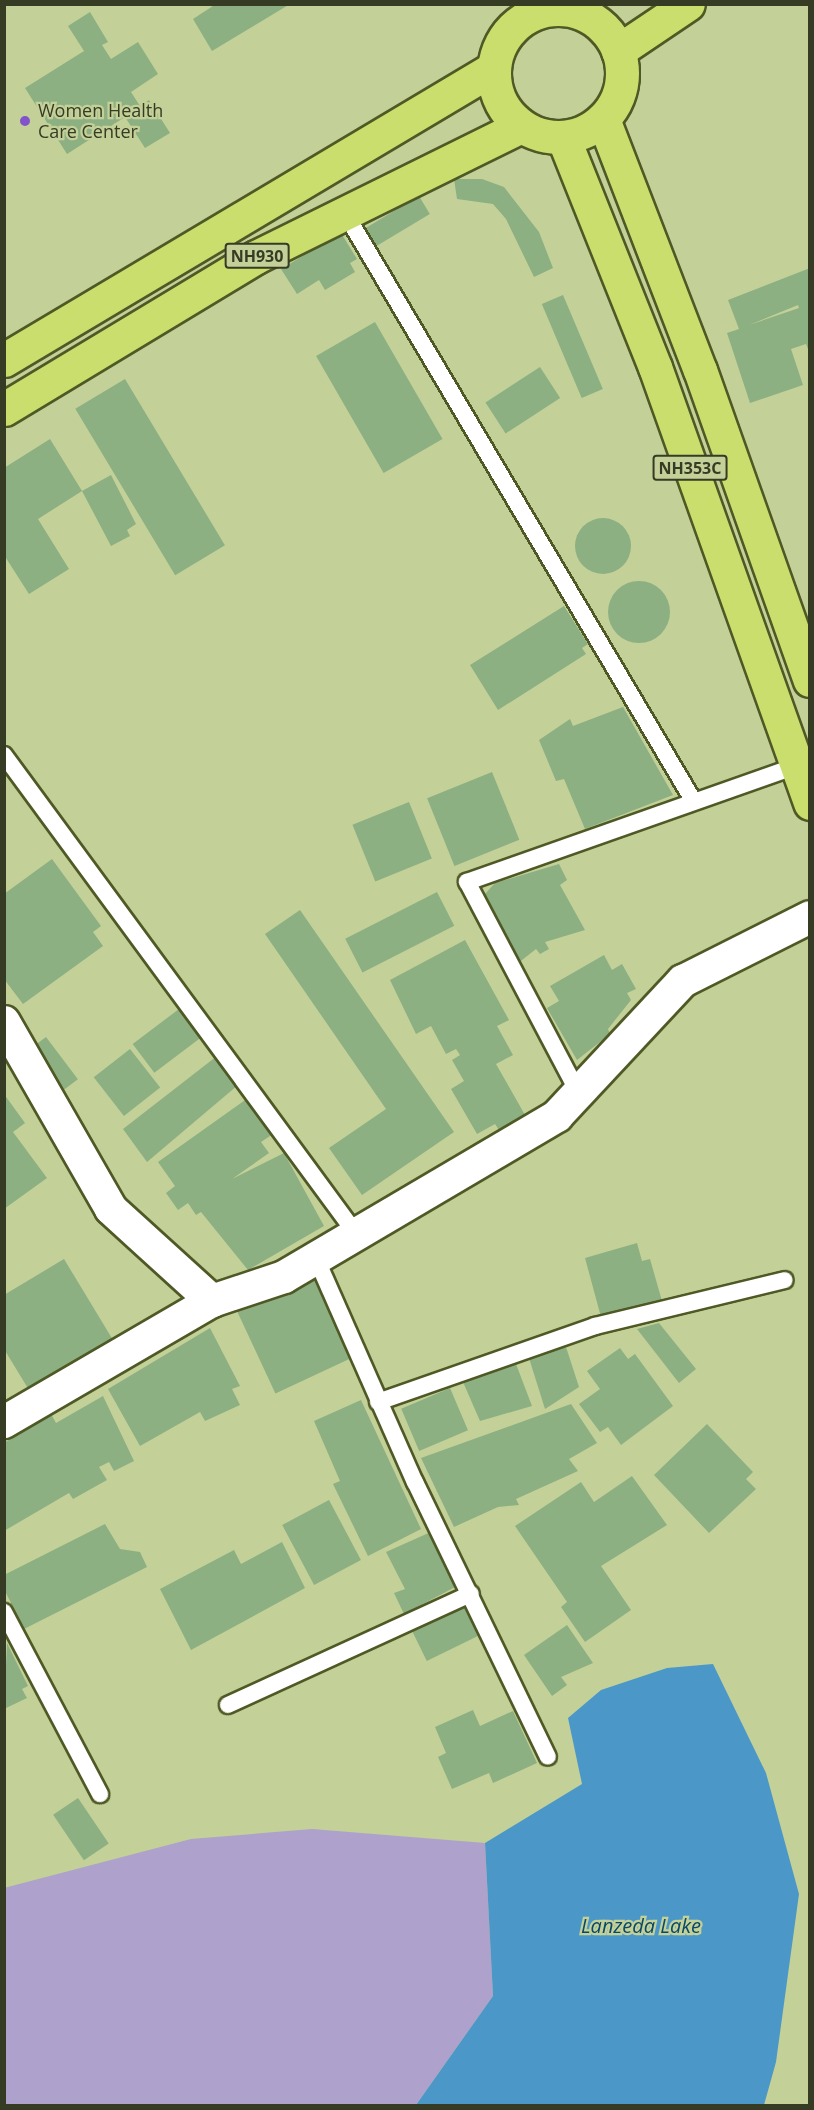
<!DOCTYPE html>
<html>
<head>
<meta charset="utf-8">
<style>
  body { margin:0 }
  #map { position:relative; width:814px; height:2110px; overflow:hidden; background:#c3d098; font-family:"Open Sans",sans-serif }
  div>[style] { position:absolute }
  .green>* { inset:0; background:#aea1cc }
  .water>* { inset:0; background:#4b98c8 }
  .building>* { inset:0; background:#8cb082; transform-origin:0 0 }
  .round { border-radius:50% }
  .roads { filter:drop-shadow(2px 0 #4f5925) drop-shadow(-2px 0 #4f5925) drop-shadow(0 2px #4f5925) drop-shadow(0 -2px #4f5925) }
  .service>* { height:16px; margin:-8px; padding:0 8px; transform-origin:8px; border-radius:8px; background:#fff }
  .minor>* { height:32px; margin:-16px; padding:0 16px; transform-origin:16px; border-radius:16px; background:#fff }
  .trunk>* { height:33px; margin:-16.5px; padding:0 16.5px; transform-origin:16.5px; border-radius:16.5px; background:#cade6e }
  .trunk>.ring { margin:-16.5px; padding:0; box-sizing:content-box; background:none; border:33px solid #cade6e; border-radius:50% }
  .dots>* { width:16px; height:16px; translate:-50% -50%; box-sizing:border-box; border:3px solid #c3d098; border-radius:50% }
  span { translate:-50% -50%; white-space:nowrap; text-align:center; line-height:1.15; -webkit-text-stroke:4.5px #c3d098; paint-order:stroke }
  .shield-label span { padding:2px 4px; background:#c3d098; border:2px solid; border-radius:4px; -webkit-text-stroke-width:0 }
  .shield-label { font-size:16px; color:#363b24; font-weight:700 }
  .poi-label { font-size:18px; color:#363b24 }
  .left { translate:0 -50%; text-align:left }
  .water-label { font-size:20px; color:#094869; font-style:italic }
  .frame { position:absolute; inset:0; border:6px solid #363b24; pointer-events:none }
</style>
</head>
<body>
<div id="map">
  <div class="green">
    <div style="clip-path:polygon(312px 1829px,485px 1843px,493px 1996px,416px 2105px,5px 2106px,4px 1888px,191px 1839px)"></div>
  </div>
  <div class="water">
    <div style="clip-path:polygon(713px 1664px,766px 1773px,799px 1894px,776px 2062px,764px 2105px,416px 2105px,493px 1996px,485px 1843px,582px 1784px,568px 1718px,601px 1690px,667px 1668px)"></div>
  </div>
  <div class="building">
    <div style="clip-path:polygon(216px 4px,290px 4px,212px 51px,193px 19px)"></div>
    <div style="clip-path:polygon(90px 12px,108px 42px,102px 45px,111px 59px,138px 42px,158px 74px,131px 92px,140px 106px,149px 100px,170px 133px,145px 148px,125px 117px,67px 154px,25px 88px,84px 51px,68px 26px)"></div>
    <div style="clip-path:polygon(454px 179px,482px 179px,504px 187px,539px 232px,553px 268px,534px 277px,506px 219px,493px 204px,457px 199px)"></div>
    <div style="left:419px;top:196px;width:21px;height:68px;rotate:59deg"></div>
    <div style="clip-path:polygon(341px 233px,357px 259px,350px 263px,355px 272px,325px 290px,319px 280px,297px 294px,281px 269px)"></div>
    <div style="clip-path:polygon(evenodd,810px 268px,810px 354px,806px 344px,791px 349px,803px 385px,750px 403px,727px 333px,739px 329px,728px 300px,810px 268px,798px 305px,799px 308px,749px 325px,798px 305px)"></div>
    <div style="left:563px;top:295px;width:102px;height:23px;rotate:67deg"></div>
    <div style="left:375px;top:322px;width:135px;height:68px;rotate:60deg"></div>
    <div style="left:540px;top:367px;width:37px;height:65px;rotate:57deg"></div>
    <div style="left:125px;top:379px;width:194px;height:58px;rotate:59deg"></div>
    <div style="clip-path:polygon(50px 439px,82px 491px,38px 519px,69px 569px,29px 594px,4px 555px,4px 468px)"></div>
    <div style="clip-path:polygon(111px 475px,136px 524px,127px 530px,130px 536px,111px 546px,82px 491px)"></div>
    <div class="round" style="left:575px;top:518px;width:56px;height:56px"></div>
    <div class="round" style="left:608px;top:581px;width:62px;height:62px"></div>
    <div style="clip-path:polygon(564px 606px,588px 644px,582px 648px,586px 654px,498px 710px,470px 665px)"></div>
    <div style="clip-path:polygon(623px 707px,673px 795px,585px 829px,564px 779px,556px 781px,539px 740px,570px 719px,573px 726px)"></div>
    <div style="left:492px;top:772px;width:73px;height:70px;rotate:68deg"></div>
    <div style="left:409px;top:802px;width:61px;height:61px;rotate:68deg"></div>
    <div style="clip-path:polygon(52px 859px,101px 926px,93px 932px,103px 946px,23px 1004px,4px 979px,4px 894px)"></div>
    <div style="clip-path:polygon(559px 864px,567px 880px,560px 885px,585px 930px,545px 942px,549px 949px,540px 954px,536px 949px,517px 964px,485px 894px,495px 883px)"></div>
    <div style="left:437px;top:892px;width:38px;height:103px;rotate:63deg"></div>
    <div style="clip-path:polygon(300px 910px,454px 1132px,362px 1195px,329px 1148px,386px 1109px,265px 934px)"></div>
    <div style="clip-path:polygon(465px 940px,509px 1020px,497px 1026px,513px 1055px,496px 1064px,525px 1115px,499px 1130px,495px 1124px,477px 1134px,451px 1089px,464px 1081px,452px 1060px,460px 1055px,456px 1049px,446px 1054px,431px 1026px,416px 1034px,390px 980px)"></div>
    <div style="clip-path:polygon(604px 955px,612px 970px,622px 964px,636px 989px,627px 993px,631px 1000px,608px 1029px,610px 1034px,577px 1060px,547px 1008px,559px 1001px,550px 986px)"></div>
    <div style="left:179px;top:1009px;width:36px;height:58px;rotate:53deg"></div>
    <div style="left:46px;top:1037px;width:53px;height:20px;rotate:53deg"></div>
    <div style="left:130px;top:1049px;width:49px;height:46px;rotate:52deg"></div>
    <div style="clip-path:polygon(217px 1056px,238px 1085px,147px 1162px,123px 1129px)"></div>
    <div style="clip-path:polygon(4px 1094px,25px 1123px,13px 1132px,47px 1178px,4px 1209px)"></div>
    <div style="clip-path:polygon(248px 1098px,273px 1134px,261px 1142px,269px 1153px,232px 1179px,284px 1153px,324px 1226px,248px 1270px,201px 1212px,196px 1215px,188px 1203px,178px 1210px,166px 1193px,175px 1186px,158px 1162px)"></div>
    <div style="clip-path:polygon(637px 1243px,642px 1261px,650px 1259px,662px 1301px,601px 1317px,585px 1258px)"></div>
    <div style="clip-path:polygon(64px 1259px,113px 1340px,29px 1390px,4px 1349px,4px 1295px)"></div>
    <div style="left:314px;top:1275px;width:91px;height:85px;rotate:65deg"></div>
    <div style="clip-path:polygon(659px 1323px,696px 1369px,679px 1383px,637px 1329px)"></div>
    <div style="clip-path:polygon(210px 1328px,240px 1386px,232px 1389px,240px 1405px,205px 1421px,200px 1412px,140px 1446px,108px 1389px)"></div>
    <div style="clip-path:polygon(566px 1347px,579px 1387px,545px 1409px,529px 1358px)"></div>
    <div style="clip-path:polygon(620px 1348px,628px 1359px,635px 1354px,673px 1406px,621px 1445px,608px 1427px,600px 1432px,579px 1404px,600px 1389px,587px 1371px)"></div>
    <div style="clip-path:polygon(516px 1364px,532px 1406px,480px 1421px,463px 1382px)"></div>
    <div style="left:450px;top:1388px;width:46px;height:53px;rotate:67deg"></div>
    <div style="clip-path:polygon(103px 1396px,134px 1461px,114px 1471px,109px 1462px,99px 1467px,107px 1480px,73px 1499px,69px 1493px,4px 1531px,4px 1443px,51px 1414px,56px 1423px)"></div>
    <div style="clip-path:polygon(361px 1400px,421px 1529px,368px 1556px,333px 1484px,340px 1481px,314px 1421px)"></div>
    <div style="clip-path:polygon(571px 1404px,597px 1443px,569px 1459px,578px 1471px,516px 1499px,519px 1505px,498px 1507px,454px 1527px,421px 1458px)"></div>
    <div style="clip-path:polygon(707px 1424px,753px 1472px,746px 1479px,756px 1489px,709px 1533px,654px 1475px)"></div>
    <div style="clip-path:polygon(632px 1476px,667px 1525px,601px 1566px,631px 1610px,585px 1642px,561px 1607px,567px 1602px,515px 1526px,581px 1482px,594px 1502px)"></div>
    <div style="left:329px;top:1500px;width:68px;height:53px;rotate:62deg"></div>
    <div style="clip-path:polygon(105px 1524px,120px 1549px,140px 1552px,147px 1567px,24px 1629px,4px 1589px,4px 1575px)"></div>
    <div style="clip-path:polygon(433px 1531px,457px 1586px,404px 1614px,394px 1593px,405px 1589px,386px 1552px)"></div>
    <div style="clip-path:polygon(282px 1542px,305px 1588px,191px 1650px,160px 1589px,234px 1550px,241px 1564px)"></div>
    <div style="left:464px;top:1605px;width:34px;height:58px;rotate:64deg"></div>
    <div style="clip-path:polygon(567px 1625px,593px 1663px,561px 1677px,567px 1685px,552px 1696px,524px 1655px)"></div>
    <div style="clip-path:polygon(7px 1643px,28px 1686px,22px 1689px,27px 1698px,4px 1709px)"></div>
    <div style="clip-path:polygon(473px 1710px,480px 1726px,513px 1711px,537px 1763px,493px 1783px,489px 1773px,452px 1789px,438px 1757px,446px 1753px,435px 1727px)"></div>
    <div style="left:78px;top:1798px;width:55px;height:30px;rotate:56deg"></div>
  </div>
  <div class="roads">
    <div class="service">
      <div style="left:345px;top:213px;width:682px;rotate:59.34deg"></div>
      <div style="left:4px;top:755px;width:596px;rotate:53.67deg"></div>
      <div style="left:579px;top:1094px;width:240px;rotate:-117.8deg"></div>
      <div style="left:467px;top:882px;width:349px;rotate:-19.4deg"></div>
      <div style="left:316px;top:1258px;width:245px;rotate:66.2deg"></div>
      <div style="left:415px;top:1482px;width:305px;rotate:64.2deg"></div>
      <div style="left:378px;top:1402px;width:230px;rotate:-19.3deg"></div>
      <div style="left:595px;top:1326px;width:195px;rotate:-13.6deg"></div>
      <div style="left:4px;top:1612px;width:206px;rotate:62.2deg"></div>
      <div style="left:228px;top:1705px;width:267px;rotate:-24.6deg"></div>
    </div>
    <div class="minor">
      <div style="left:4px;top:1022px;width:215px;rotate:60.2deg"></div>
      <div style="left:111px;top:1209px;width:137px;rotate:42.3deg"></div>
      <div style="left:212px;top:1301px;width:241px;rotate:149.8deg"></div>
      <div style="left:212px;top:1301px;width:76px;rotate:-18.4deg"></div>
      <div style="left:284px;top:1277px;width:317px;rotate:-30.5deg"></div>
      <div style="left:557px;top:1116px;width:185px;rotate:-47deg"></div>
      <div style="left:683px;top:981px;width:142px;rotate:-26.7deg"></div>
    </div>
    <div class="trunk">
      <div class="ring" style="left:494px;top:9px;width:95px;height:95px"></div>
      <div style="left:618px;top:51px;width:84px;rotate:-33.9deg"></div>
      <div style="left:603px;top:119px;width:269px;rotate:68.9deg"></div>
      <div style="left:700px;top:370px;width:329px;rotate:70.5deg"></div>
      <div style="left:563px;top:137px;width:248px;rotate:68.2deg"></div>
      <div style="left:655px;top:367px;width:463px;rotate:70.4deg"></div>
      <div style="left:4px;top:360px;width:570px;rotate:-30.79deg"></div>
      <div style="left:4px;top:409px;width:294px;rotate:-31.1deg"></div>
      <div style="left:256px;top:257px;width:296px;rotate:-26.3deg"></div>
    </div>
  </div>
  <div class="dots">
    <div style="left:25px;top:121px;background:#8253cb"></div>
  </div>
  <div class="shield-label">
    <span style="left:257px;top:256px">NH930</span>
    <span style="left:690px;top:468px">NH353C</span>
  </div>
  <div class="poi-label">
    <span class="left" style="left:38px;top:121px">Women Health<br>Care Center</span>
  </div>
  <div class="water-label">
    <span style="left:641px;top:1925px">Lanzeda Lake</span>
  </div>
  <div class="frame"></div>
</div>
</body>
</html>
